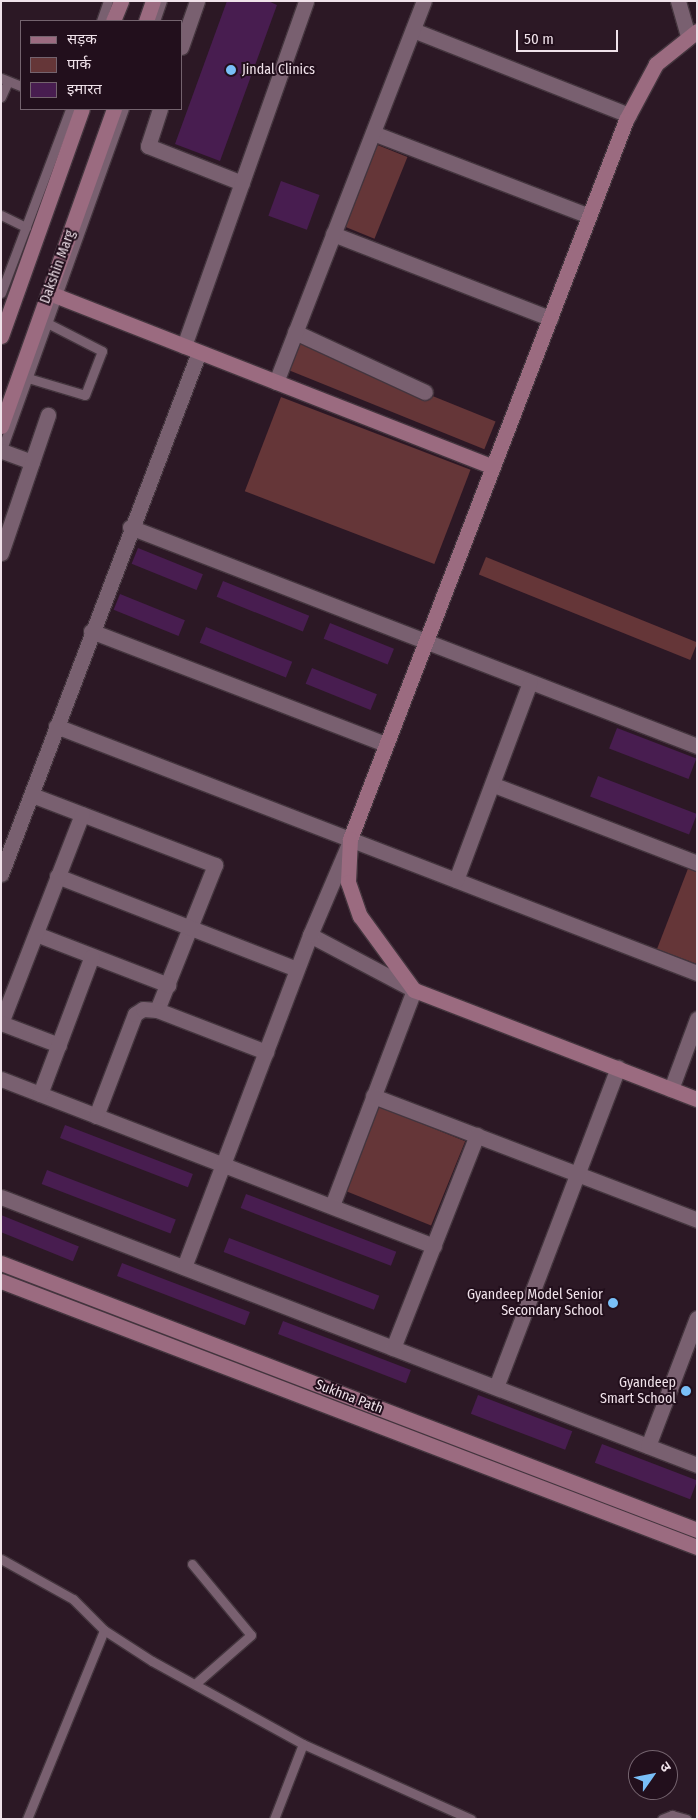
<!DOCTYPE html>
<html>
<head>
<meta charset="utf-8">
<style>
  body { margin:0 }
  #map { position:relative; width:698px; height:1820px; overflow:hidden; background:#2c1825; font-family:"Fira Sans Condensed","Noto Sans Devanagari",sans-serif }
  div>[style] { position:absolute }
  .green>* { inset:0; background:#653638; transform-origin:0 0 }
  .building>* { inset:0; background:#481d50; transform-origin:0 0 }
  .roads { filter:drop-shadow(1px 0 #44353e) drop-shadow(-1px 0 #44353e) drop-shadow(0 1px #44353e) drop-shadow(0 -1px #44353e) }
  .lane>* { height:9px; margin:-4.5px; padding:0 4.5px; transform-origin:4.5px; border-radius:4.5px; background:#796070 }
  .street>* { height:15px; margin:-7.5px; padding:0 7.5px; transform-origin:7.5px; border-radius:7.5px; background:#796070 }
  .secondary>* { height:15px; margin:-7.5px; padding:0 7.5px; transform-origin:7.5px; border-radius:7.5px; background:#9b6b80 }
  .dots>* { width:14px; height:14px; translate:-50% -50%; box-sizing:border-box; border:2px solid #220f1c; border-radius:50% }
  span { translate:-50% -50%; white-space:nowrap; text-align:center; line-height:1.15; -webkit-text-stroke:4px #220f1c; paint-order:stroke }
  .poi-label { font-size:14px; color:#f0e2ea }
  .left { translate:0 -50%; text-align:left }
  .right { translate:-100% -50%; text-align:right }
  .street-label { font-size:14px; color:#f0e2ea }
  .frame { position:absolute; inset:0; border:2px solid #f0e2ea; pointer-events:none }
  .legend { position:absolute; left:20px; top:20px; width:162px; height:90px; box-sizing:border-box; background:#220f1c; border:1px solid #74636e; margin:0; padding:6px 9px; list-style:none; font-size:15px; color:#f0e2ea }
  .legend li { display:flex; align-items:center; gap:10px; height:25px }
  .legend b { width:25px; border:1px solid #74636e }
  .north { position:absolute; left:628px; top:1750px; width:50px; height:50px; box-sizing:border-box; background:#220f1c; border:1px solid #74636e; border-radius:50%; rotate:57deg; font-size:14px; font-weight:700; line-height:20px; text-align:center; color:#f0e2ea }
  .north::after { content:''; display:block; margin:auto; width:18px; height:22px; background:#79bff8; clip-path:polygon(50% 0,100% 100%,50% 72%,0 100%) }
  .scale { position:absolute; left:516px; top:30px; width:102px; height:22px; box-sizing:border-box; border:2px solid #f0e2ea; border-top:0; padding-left:6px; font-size:15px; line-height:18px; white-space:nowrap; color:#f0e2ea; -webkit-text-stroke:4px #220f1c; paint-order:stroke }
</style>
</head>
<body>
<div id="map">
  <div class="green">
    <div style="left:375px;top:144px;width:35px;height:88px;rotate:22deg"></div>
    <div style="left:299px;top:342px;width:212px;height:30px;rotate:22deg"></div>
    <div style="left:281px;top:397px;width:203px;height:101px;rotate:21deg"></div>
    <div style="left:486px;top:557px;width:228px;height:19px;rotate:22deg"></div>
    <div style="clip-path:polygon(689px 866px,697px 869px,697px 964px,657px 949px)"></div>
    <div style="left:378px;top:1106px;width:94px;height:91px;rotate:22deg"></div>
  </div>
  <div class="building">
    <div style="clip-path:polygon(227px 1px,268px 1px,277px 5px,220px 161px,175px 144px)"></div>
    <div style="left:281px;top:181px;width:41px;height:37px;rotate:20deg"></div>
    <div style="left:138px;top:548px;width:70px;height:17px;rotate:22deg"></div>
    <div style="left:223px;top:581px;width:93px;height:17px;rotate:22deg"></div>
    <div style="left:120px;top:594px;width:70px;height:17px;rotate:22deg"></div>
    <div style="left:330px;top:623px;width:69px;height:17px;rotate:22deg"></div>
    <div style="left:206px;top:627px;width:93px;height:17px;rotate:22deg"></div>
    <div style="left:312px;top:668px;width:70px;height:17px;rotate:22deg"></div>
    <div style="left:617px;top:728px;width:85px;height:22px;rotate:21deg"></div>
    <div style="left:598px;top:776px;width:106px;height:22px;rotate:21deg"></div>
    <div style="left:65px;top:1125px;width:137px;height:14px;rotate:21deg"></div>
    <div style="left:47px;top:1170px;width:138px;height:15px;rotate:21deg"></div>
    <div style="left:246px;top:1194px;width:161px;height:15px;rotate:21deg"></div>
    <div style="left:1px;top:1215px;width:84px;height:16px;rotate:22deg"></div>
    <div style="left:229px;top:1238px;width:161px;height:15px;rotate:21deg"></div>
    <div style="left:122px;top:1263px;width:137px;height:14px;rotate:21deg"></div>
    <div style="left:283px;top:1321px;width:137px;height:14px;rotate:21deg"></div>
    <div style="left:478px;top:1395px;width:101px;height:20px;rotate:21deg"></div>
    <div style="left:602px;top:1444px;width:102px;height:20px;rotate:21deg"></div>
  </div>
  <div class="roads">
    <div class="lane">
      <div style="left:101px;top:21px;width:21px;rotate:-71deg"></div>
      <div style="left:155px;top:21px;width:21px;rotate:-71deg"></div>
      <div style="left:1px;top:78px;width:22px;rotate:22deg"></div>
      <div style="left:1px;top:97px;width:17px;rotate:-66deg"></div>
      <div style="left:1px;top:215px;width:28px;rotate:26deg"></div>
      <div style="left:1px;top:293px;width:197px;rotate:-69.4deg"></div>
      <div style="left:28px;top:378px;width:59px;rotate:16.6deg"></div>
      <div style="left:85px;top:395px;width:47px;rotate:-68.9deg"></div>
      <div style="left:102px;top:351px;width:62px;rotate:-153deg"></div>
      <div style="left:1px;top:452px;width:364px;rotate:-70.3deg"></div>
      <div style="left:1px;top:1559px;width:82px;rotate:29.1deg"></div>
      <div style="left:73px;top:1599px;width:44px;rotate:45deg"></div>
      <div style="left:104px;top:1630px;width:57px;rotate:32.9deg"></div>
      <div style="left:152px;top:1661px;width:172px;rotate:28.8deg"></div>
      <div style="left:303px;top:1744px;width:184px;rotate:24.1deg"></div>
      <div style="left:192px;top:1564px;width:92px;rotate:50.3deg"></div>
      <div style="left:251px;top:1635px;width:74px;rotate:138.8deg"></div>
      <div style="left:27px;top:1819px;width:204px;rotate:-67.8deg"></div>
      <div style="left:274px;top:1819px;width:80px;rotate:-68.9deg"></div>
      <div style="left:662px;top:1819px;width:11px;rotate:-22deg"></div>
      <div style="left:672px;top:1815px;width:15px;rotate:16deg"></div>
    </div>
    <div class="street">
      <div style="left:678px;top:1px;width:35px;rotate:74deg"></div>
      <div style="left:413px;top:30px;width:232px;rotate:21.5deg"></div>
      <div style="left:181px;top:47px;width:49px;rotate:-70.8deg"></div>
      <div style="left:160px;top:109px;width:39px;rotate:108deg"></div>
      <div style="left:148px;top:146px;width:101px;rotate:21.5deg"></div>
      <div style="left:373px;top:133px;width:231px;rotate:21deg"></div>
      <div style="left:333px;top:234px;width:233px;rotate:21.2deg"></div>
      <div style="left:295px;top:332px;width:143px;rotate:24.8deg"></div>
      <div style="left:184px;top:346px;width:366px;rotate:-70.5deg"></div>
      <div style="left:276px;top:382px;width:409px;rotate:-68.8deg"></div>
      <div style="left:2px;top:451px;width:32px;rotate:20deg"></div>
      <div style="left:130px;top:527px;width:608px;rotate:21.12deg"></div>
      <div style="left:1px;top:553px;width:146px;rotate:-71.2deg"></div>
      <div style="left:91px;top:631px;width:316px;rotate:21deg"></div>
      <div style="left:56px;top:726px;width:687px;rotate:21.07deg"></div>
      <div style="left:494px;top:785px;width:217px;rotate:21deg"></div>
      <div style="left:32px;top:795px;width:196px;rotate:20.9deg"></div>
      <div style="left:215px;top:865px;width:156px;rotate:111.8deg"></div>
      <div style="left:1px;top:874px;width:558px;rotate:-69.23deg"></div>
      <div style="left:57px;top:876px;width:257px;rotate:21.2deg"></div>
      <div style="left:456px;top:880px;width:211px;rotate:-69.5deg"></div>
      <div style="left:36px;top:934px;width:142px;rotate:21.1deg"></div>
      <div style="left:310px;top:935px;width:118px;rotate:27.9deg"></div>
      <div style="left:414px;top:990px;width:231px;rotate:110.8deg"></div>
      <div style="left:1px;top:1023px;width:224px;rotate:-68.8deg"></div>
      <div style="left:1px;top:1023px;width:62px;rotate:20.8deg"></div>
      <div style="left:1px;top:1079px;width:464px;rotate:21.1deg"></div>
      <div style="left:671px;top:1089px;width:75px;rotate:-69.6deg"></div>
      <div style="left:40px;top:1094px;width:147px;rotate:-69.4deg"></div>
      <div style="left:373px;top:1096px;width:347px;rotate:20.9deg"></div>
      <div style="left:96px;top:1116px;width:109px;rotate:-69.1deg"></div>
      <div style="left:135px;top:1014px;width:9px;rotate:-32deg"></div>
      <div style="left:143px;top:1009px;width:14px;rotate:4deg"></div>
      <div style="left:157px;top:1010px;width:117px;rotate:21.1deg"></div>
      <div style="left:1px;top:1197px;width:746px;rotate:21.06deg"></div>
      <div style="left:184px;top:1267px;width:355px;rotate:-69.2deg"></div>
      <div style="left:310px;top:935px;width:97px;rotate:-66.9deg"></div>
      <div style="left:393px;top:1348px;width:229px;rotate:-68.5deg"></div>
      <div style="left:496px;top:1387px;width:342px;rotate:-69.1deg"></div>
      <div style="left:648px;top:1446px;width:137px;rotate:-69.1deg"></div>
    </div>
    <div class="secondary">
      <div style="left:113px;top:21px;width:22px;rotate:-68deg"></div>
      <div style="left:146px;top:21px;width:21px;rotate:-71deg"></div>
      <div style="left:697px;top:31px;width:53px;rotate:141.2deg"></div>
      <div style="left:656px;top:64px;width:64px;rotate:118.2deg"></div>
      <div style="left:626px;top:120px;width:770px;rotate:111deg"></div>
      <div style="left:350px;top:839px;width:43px;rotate:92.7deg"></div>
      <div style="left:348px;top:882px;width:36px;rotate:71deg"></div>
      <div style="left:360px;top:916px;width:92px;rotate:53.9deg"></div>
      <div style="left:414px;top:990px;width:303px;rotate:21.1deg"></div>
      <div style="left:57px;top:296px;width:468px;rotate:21.4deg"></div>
      <div style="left:1px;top:336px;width:241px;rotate:-70.4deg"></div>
      <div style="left:1px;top:426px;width:337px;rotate:-70.4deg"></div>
      <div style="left:1px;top:1263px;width:745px;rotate:20.99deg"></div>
      <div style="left:1px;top:1281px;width:745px;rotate:20.92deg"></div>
    </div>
  </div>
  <div class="dots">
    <div style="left:231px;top:70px;background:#79bff8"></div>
    <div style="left:613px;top:1303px;background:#79bff8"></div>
    <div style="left:686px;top:1391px;background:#79bff8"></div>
  </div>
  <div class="poi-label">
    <span class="left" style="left:242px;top:70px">Jindal Clinics</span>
    <span class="right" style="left:603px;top:1303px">Gyandeep Model Senior<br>Secondary School</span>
    <span class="right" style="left:676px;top:1391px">Gyandeep<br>Smart School</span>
  </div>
  <div class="street-label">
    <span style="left:58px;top:267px;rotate:-70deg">Dakshin Marg</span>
    <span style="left:349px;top:1397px;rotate:21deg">Sukhna Path</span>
  </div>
  <div class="frame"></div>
  <ul class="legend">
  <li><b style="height:6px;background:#9b6b80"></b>सड़क</li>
  <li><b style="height:14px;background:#653638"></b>पार्क</li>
  <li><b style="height:14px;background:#481d50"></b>इमारत</li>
  </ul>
  <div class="north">उ</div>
  <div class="scale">50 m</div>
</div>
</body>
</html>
